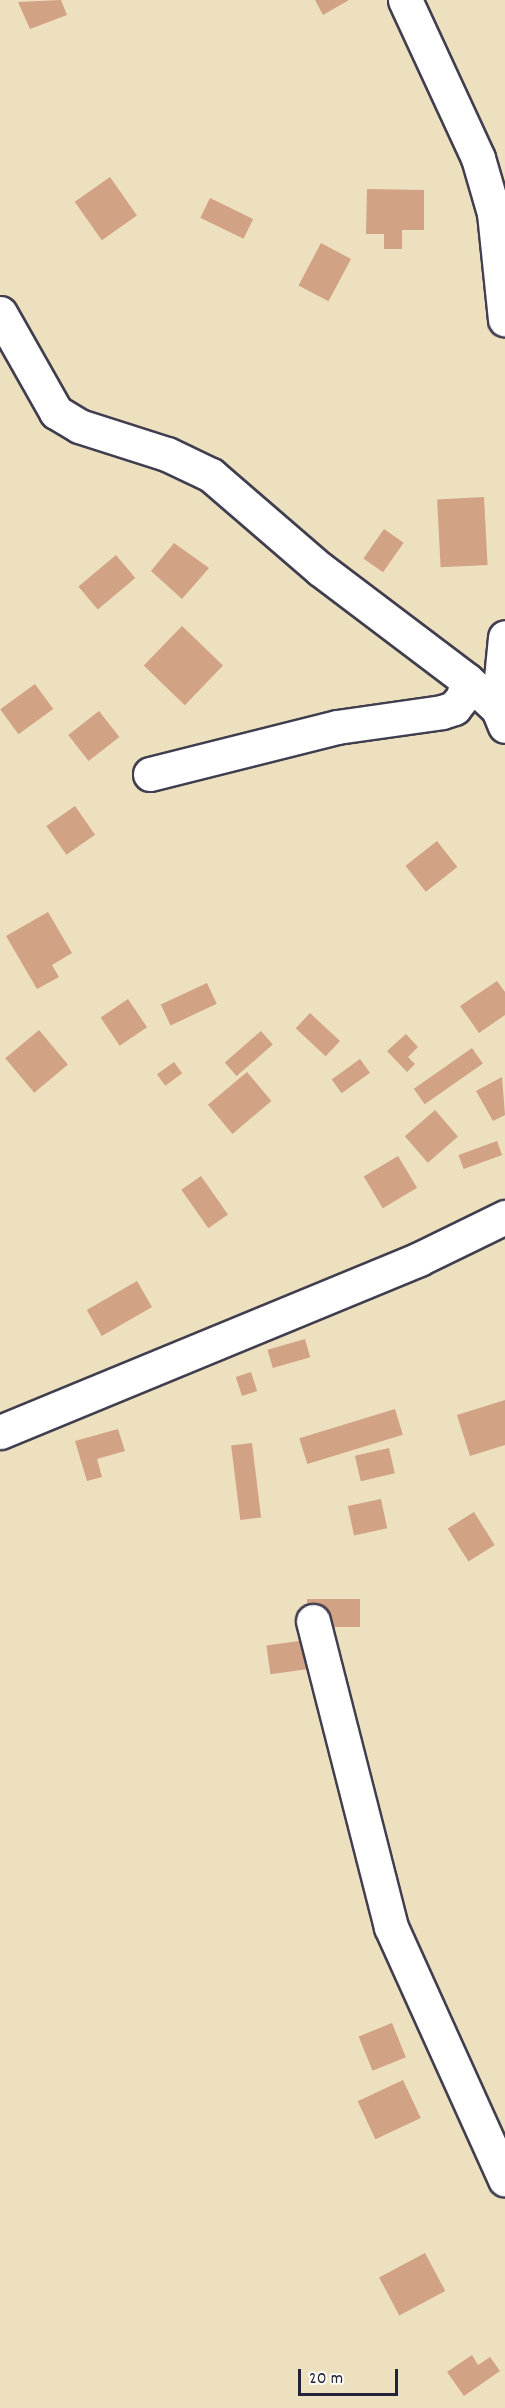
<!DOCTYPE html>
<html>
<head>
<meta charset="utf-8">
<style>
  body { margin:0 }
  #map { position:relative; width:505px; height:2408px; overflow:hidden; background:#ede0be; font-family:Dekko,sans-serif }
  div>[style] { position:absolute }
  .building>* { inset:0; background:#d1a284; transform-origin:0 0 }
  .roads { filter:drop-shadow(2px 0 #403e4f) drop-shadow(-2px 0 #403e4f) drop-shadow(0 2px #403e4f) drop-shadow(0 -2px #403e4f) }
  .minor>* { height:33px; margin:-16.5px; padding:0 16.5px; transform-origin:16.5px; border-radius:16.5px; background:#fff }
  span { translate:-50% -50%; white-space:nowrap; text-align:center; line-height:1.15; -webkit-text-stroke:5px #fdfcf7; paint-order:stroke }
  .scale { position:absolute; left:298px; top:2369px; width:100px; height:27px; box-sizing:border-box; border:3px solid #22223b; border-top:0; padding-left:8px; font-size:18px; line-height:21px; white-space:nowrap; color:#22223b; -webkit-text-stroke:4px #fdfcf7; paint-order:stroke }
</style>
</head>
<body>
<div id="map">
  <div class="building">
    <div style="clip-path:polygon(61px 0,67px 15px,30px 29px,18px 2px)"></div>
    <div style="clip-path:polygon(315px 0,349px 0,323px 15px)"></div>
    <div style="left:110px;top:177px;width:47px;height:43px;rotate:55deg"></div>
    <div style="clip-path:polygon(367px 189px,424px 190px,424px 230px,402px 230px,402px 249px,384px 249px,384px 234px,366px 234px)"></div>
    <div style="left:210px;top:198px;width:48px;height:22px;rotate:26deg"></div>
    <div style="left:321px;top:243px;width:34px;height:48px;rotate:28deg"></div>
    <div style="left:484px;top:497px;width:68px;height:47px;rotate:87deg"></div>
    <div style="left:384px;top:529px;width:24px;height:36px;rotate:35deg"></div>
    <div style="clip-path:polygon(174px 543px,209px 568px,182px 599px,151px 571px)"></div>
    <div style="left:116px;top:555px;width:30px;height:49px;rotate:50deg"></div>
    <div style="left:182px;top:626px;width:57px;height:55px;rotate:44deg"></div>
    <div style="left:35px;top:684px;width:31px;height:43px;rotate:54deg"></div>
    <div style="left:99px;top:711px;width:33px;height:39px;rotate:52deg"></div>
    <div style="left:75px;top:806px;width:35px;height:35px;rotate:55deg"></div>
    <div style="left:437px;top:841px;width:33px;height:40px;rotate:52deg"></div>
    <div style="clip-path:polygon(48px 912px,72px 953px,52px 965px,59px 977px,37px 989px,6px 936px)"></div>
    <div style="clip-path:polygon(497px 981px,505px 992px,505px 1015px,479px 1033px,460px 1006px)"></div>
    <div style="left:207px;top:983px;width:23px;height:51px;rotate:65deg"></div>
    <div style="left:128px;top:999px;width:34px;height:33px;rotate:56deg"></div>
    <div style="left:310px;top:1013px;width:41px;height:21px;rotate:43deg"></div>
    <div style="left:39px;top:1030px;width:45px;height:44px;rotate:50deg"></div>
    <div style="left:261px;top:1031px;width:18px;height:48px;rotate:49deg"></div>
    <div style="clip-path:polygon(406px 1034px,418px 1047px,408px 1057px,415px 1064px,407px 1072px,387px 1051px)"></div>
    <div style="left:472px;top:1048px;width:19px;height:71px;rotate:55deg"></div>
    <div style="left:360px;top:1059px;width:17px;height:35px;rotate:54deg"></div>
    <div style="left:174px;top:1062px;width:14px;height:21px;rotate:54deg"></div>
    <div style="left:247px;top:1072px;width:38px;height:51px;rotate:50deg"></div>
    <div style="clip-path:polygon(502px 1077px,505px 1115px,493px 1121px,476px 1091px)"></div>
    <div style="left:435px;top:1110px;width:35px;height:40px;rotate:49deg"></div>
    <div style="left:497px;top:1141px;width:15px;height:41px;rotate:70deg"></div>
    <div style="left:398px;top:1156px;width:37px;height:40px;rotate:59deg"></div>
    <div style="left:201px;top:1176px;width:47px;height:24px;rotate:55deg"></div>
    <div style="left:137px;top:1281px;width:30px;height:58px;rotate:60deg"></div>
    <div style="left:305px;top:1339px;width:19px;height:39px;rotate:74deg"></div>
    <div style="left:251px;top:1372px;width:20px;height:16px;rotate:72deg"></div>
    <div style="clip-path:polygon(505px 1400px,505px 1445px,470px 1456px,457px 1415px)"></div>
    <div style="left:395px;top:1409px;width:27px;height:100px;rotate:73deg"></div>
    <div style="clip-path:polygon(118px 1429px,125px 1451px,97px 1459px,102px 1477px,87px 1481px,75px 1441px)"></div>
    <div style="left:252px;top:1443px;width:75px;height:21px;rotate:83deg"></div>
    <div style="left:389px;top:1448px;width:26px;height:35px;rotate:77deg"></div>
    <div style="left:381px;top:1499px;width:30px;height:34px;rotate:78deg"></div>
    <div style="left:474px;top:1512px;width:39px;height:31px;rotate:58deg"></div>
    <div style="left:307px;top:1599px;width:53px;height:28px"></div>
    <div style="left:306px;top:1640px;width:29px;height:40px;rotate:82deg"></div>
    <div style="left:392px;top:2023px;width:37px;height:36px;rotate:68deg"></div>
    <div style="left:403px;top:2080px;width:42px;height:50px;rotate:65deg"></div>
    <div style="left:425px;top:2253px;width:43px;height:52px;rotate:62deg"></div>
    <div style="clip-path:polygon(472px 2355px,478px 2365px,490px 2357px,500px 2371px,464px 2396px,447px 2372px)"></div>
  </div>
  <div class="roads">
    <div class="minor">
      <div style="left:405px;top:0;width:174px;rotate:65.2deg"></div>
      <div style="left:478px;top:158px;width:57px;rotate:73.8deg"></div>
      <div style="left:494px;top:213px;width:107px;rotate:84.1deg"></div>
      <div style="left:0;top:313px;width:114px;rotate:60.5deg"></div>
      <div style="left:56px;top:412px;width:27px;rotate:31deg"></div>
      <div style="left:79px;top:426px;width:92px;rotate:17.7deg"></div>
      <div style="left:167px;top:454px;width:49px;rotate:25.5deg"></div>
      <div style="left:211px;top:475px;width:144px;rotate:40.8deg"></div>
      <div style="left:320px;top:569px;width:184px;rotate:37.1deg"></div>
      <div style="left:467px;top:680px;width:42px;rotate:43.1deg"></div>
      <div style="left:498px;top:709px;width:18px;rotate:68deg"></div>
      <div style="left:498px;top:709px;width:72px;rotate:-84.4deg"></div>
      <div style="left:150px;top:774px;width:193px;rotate:-14.1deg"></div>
      <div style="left:337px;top:727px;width:106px;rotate:-8.1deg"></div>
      <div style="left:442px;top:712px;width:13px;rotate:-18deg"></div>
      <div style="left:454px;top:708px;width:14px;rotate:-51deg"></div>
      <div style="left:463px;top:697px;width:17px;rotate:-77deg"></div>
      <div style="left:0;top:1432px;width:453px;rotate:-22.4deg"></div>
      <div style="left:419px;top:1259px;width:96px;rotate:-26deg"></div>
      <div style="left:313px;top:1621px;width:316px;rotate:75.7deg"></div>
      <div style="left:391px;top:1927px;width:277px;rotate:65.7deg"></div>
    </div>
  </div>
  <div class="scale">20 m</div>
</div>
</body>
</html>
